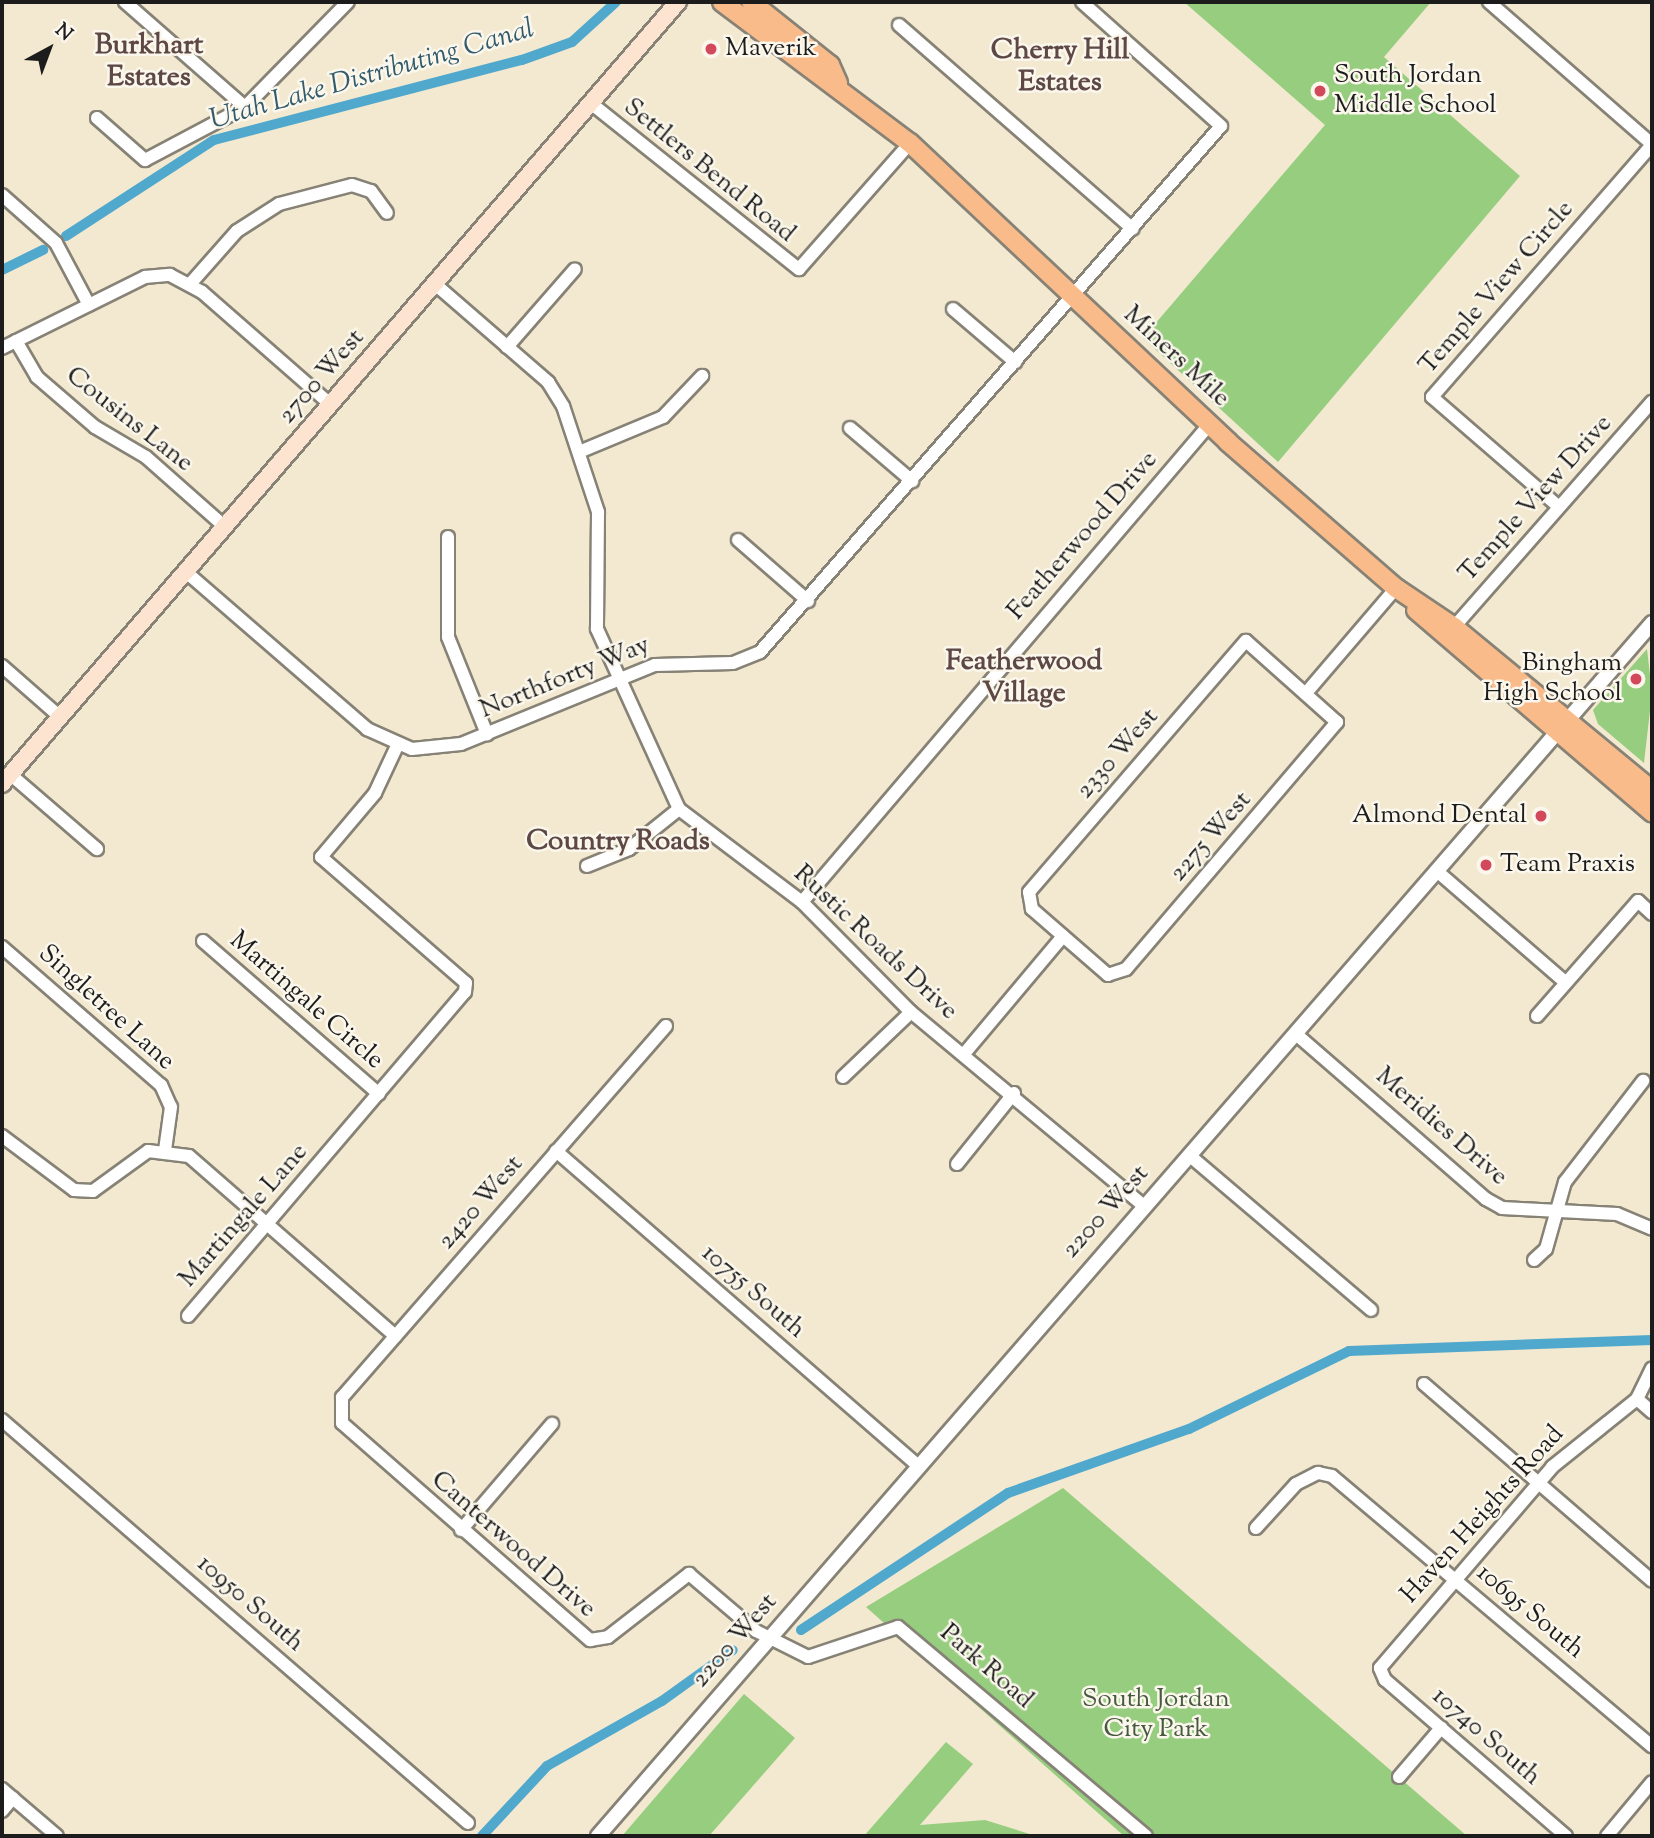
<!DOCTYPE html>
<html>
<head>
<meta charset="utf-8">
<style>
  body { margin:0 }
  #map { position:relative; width:1654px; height:1838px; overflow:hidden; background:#f2e9d0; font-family:"Sorts Mill Goudy",serif }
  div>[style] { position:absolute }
  .green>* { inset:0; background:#96cd7f }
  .canal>* { height:10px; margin:-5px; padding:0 5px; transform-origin:5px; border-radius:5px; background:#50a8cd }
  .roads { filter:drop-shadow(2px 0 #878276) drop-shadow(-2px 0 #878276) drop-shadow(0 2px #878276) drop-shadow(0 -2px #878276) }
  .minor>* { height:12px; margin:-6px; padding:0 6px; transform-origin:6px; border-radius:6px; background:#fff }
  .tertiary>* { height:14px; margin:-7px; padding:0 7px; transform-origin:7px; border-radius:7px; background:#fff }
  .secondary>* { height:16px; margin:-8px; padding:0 8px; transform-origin:8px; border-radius:8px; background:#fde4d1 }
  .primary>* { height:18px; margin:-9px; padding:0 9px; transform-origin:9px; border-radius:9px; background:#fabb8b }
  .dots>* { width:19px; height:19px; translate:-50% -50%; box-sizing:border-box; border:4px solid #fbf7ec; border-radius:50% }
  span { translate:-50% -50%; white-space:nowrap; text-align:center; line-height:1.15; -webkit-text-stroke:5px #fbf7ec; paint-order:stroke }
  .poi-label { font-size:26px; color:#1c1c1c }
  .left { translate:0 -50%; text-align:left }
  .right { translate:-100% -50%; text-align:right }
  .street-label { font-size:26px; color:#1c1c1c }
  .park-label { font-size:26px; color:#475a3f }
  .neighbourhood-label { font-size:28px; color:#5d4846; font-weight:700 }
  .water-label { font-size:28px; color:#335b6c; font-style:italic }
  .frame { position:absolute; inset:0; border:4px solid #1c1c1c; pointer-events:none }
  .north { position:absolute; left:14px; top:14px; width:70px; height:70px; -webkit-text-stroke:5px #fbf7ec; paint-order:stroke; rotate:41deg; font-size:19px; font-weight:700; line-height:28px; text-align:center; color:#1c1c1c }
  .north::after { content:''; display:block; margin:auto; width:24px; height:32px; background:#1c1c1c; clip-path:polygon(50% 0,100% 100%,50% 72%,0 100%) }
</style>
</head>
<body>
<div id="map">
  <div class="green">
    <div style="clip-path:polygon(1184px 2px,1431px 2px,1384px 57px,1520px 176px,1278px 462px,1143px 338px,1325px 125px)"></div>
    <div style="clip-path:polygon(1647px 649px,1652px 693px,1644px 763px,1598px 724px,1593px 710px)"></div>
    <div style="clip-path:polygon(1063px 1488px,1467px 1836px,1124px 1836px,866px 1607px)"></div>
    <div style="clip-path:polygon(744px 1694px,795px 1738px,709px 1836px,622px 1836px)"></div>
    <div style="clip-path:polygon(946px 1742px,973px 1764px,920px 1825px,985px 1820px,1036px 1836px,864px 1836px)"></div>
  </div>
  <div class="canal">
    <div style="left:66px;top:236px;width:176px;rotate:-33deg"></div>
    <div style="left:214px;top:140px;width:318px;rotate:-14.6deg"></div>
    <div style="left:522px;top:60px;width:53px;rotate:-19.8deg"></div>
    <div style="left:572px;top:42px;width:59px;rotate:-42.3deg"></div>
    <div style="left:2px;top:270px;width:46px;rotate:-26deg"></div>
    <div style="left:801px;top:1630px;width:248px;rotate:-33.5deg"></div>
    <div style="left:1008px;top:1493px;width:192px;rotate:-19.5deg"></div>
    <div style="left:1189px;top:1429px;width:178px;rotate:-26deg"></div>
    <div style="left:1349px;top:1351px;width:303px;rotate:-2.1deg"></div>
    <div style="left:482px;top:1836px;width:96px;rotate:-47.1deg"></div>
    <div style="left:547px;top:1766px;width:132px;rotate:-29.5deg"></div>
    <div style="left:662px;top:1701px;width:87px;rotate:-35.7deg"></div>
  </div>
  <div class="roads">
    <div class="minor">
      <div style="left:125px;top:2px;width:159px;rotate:41.2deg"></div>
      <div style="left:1489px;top:2px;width:216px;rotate:41.1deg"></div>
      <div style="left:899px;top:25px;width:310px;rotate:41.1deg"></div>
      <div style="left:592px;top:104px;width:265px;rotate:38.6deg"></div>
      <div style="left:799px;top:269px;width:168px;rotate:-48.6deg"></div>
      <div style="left:97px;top:118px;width:64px;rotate:41.2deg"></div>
      <div style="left:145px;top:160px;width:113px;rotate:-27.9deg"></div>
      <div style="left:245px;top:107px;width:147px;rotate:-45.6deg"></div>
      <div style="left:2px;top:195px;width:72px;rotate:41.6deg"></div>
      <div style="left:56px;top:243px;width:70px;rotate:62deg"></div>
      <div style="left:191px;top:283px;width:69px;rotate:-48.5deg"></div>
      <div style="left:237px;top:231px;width:50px;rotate:-32.7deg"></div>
      <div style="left:279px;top:204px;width:75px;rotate:-14.6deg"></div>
      <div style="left:352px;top:185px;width:20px;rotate:18deg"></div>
      <div style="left:371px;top:191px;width:27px;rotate:54deg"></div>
      <div style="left:435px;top:284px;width:150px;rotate:40.9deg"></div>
      <div style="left:548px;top:382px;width:28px;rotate:58deg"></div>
      <div style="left:563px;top:406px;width:112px;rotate:71.7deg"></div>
      <div style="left:598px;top:512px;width:117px;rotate:90.5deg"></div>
      <div style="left:597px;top:629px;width:198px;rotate:65.5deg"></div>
      <div style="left:679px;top:809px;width:154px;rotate:37.1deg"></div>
      <div style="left:802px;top:902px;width:155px;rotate:45.3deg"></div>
      <div style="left:911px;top:1012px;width:303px;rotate:39.8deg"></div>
      <div style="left:953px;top:309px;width:82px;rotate:40.5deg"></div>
      <div style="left:16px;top:341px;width:42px;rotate:59.7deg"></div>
      <div style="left:37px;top:377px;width:77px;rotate:40.8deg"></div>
      <div style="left:95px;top:427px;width:59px;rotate:30.5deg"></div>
      <div style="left:146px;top:457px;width:106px;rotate:41.5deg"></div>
      <div style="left:507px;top:347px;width:103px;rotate:-48.9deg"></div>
      <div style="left:2px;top:348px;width:160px;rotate:-26.4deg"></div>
      <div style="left:145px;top:277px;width:25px;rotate:-5deg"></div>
      <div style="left:170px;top:275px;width:36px;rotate:28deg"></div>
      <div style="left:202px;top:292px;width:171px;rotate:41.2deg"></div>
      <div style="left:850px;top:428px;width:82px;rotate:40.5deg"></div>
      <div style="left:579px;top:452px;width:91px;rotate:-22.6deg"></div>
      <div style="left:663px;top:417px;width:57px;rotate:-46.4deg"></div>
      <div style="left:1559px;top:507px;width:168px;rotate:-139.1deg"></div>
      <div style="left:1432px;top:397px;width:335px;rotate:-48.9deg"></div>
      <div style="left:448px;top:537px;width:100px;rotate:90deg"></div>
      <div style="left:448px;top:637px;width:105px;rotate:68.1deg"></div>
      <div style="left:738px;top:540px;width:93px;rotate:41.1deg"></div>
      <div style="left:186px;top:572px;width:240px;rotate:40.9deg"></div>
      <div style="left:367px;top:729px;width:49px;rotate:24deg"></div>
      <div style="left:412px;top:749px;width:49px;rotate:-5.8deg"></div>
      <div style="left:461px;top:744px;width:209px;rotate:-22.2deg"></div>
      <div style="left:655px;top:665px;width:78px;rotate:-1.5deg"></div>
      <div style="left:733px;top:663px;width:29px;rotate:-22deg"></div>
      <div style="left:760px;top:652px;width:699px;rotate:-48.77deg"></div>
      <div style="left:1221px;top:126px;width:186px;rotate:-138.3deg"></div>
      <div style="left:1454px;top:627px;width:300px;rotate:-48.7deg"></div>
      <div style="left:1246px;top:641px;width:122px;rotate:41.7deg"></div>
      <div style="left:1337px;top:722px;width:325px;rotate:130.5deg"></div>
      <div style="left:1126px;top:969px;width:19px;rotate:162deg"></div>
      <div style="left:1108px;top:975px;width:101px;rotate:-139deg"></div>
      <div style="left:1032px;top:909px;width:17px;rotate:-100deg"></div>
      <div style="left:1029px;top:892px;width:332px;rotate:-49.2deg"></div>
      <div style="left:2px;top:666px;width:77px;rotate:41.3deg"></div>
      <div style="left:1306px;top:693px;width:138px;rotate:-49.4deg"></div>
      <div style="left:10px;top:774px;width:115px;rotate:40.8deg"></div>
      <div style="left:587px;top:866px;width:45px;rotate:-22deg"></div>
      <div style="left:629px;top:849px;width:64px;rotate:-38.7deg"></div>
      <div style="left:1438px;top:872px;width:169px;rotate:40.9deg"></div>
      <div style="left:802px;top:902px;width:627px;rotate:-49.53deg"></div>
      <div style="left:203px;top:941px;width:233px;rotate:41deg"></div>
      <div style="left:2px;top:947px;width:211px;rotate:41deg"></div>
      <div style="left:161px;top:1085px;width:24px;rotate:66deg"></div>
      <div style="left:171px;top:1107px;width:43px;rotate:97.9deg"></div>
      <div style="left:1537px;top:1016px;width:153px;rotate:-48.7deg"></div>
      <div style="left:1638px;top:901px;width:19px;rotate:43deg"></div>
      <div style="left:666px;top:1026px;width:493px;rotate:131.1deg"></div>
      <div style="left:342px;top:1397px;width:26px;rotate:90deg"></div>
      <div style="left:342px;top:1423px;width:330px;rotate:41.2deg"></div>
      <div style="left:590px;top:1640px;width:18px;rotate:-9deg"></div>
      <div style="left:608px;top:1637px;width:103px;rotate:-37.9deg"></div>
      <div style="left:689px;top:1574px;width:88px;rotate:40.4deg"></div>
      <div style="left:756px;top:1631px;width:58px;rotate:26.6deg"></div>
      <div style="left:808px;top:1657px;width:95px;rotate:-18.4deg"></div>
      <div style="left:898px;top:1627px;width:324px;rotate:40.1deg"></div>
      <div style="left:1296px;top:1034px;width:252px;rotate:41deg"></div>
      <div style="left:1486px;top:1199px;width:18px;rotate:29deg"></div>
      <div style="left:1502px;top:1208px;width:115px;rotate:3deg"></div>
      <div style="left:1617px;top:1214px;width:38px;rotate:23deg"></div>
      <div style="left:964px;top:1054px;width:154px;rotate:-50deg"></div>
      <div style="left:843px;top:1077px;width:94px;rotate:-43.7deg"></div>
      <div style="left:2px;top:1136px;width:90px;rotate:36.9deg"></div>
      <div style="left:74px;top:1190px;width:19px;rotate:3deg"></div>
      <div style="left:93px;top:1191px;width:68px;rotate:-36deg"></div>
      <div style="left:148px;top:1151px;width:41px;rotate:7deg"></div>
      <div style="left:189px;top:1156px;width:274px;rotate:41.1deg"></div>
      <div style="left:556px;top:1151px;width:481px;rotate:41deg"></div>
      <div style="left:1189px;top:1155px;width:239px;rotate:40.4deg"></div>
      <div style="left:957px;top:1164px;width:91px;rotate:-51.2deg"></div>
      <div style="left:1534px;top:1260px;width:16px;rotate:-43deg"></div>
      <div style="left:1546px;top:1249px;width:70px;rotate:-74.2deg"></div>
      <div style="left:1565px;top:1182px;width:128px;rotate:-52.3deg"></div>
      <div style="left:188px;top:1316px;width:426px;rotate:-49.5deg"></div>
      <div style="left:465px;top:992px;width:9px;rotate:-84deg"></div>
      <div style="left:466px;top:983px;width:192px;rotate:-139deg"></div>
      <div style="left:321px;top:857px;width:84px;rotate:-49.8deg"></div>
      <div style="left:375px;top:793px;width:52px;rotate:-64.9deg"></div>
      <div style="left:1424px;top:1384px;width:301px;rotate:40.8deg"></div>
      <div style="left:1637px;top:1399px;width:20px;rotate:41deg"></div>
      <div style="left:2px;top:1420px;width:616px;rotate:40.85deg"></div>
      <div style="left:1256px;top:1528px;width:59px;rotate:-47.7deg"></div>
      <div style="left:1296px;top:1484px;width:25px;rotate:-27deg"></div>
      <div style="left:1318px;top:1473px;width:14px;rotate:12deg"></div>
      <div style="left:1332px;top:1476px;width:419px;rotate:40.2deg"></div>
      <div style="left:461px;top:1530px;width:140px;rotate:-49.4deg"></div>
      <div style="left:1399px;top:1777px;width:65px;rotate:-49.4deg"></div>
      <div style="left:2px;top:1789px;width:72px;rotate:40.5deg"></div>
      <div style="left:2px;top:1811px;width:17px;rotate:-50deg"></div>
      <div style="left:1566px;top:1836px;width:239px;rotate:-139.2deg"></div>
      <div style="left:1385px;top:1680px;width:13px;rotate:-113deg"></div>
      <div style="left:1380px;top:1668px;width:265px;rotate:-49.4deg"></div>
      <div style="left:1552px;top:1467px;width:109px;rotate:-38.7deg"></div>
      <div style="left:1637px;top:1399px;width:34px;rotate:-64deg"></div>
      <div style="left:1607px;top:1836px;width:70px;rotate:-50.2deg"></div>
    </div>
    <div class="tertiary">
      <div style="left:598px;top:1836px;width:1607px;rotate:-49.01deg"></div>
    </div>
    <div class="secondary">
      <div style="left:2px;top:784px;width:1034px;rotate:-49.16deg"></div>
    </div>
    <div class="primary">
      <div style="left:722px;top:2px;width:235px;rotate:36.9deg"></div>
      <div style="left:910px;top:143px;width:436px;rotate:43.2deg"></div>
      <div style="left:1228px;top:442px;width:223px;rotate:41deg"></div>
      <div style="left:1396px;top:588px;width:70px;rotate:33.9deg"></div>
      <div style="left:1454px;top:627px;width:256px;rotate:39.5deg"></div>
      <div style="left:751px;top:2px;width:101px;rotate:38.6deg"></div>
      <div style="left:830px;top:65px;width:20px;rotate:66deg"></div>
      <div style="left:1416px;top:610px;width:311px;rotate:40.6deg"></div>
    </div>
  </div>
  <div class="dots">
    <div style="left:711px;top:49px;background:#d1495b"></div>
    <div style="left:1320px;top:91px;background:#d1495b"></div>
    <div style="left:1636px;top:679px;background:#d1495b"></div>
    <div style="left:1541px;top:816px;background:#d1495b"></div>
    <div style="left:1486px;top:865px;background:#d1495b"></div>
  </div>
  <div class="poi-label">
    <span class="left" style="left:725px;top:49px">Maverik</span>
    <span class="left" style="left:1334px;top:91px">South Jordan<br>Middle School</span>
    <span class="right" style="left:1622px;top:679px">Bingham<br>High School</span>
    <span class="right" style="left:1527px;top:816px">Almond Dental</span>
    <span class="left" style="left:1500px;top:865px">Team Praxis</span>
  </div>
  <div class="street-label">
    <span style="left:709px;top:171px;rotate:39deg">Settlers Bend Road</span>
    <span style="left:1497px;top:288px;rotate:-49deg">Temple View Circle</span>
    <span style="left:1176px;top:357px;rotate:43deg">Miners Mile</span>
    <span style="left:322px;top:377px;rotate:-49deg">2700 West</span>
    <span style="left:129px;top:420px;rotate:38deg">Cousins Lane</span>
    <span style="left:1536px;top:499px;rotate:-48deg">Temple View Drive</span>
    <span style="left:1083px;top:536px;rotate:-49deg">Featherwood Drive</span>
    <span style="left:565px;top:678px;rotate:-22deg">Northforty Way</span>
    <span style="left:1118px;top:754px;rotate:-49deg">2330 West</span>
    <span style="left:1211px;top:837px;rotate:-49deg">2275 West</span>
    <span style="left:875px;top:943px;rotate:43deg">Rustic Roads Drive</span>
    <span style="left:306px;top:1001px;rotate:41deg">Martingale Circle</span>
    <span style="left:106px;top:1008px;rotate:42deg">Singletree Lane</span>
    <span style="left:1441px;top:1127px;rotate:41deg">Meridies Drive</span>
    <span style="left:481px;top:1203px;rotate:-49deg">2420 West</span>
    <span style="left:1106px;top:1212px;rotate:-48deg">2200 West</span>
    <span style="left:244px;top:1216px;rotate:-49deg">Martingale Lane</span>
    <span style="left:753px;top:1292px;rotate:41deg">10755 South</span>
    <span style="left:1483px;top:1515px;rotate:-48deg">Haven Heights Road</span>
    <span style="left:513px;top:1545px;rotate:41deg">Canterwood Drive</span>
    <span style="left:250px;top:1604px;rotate:41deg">10950 South</span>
    <span style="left:1530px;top:1612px;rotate:40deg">10695 South</span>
    <span style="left:735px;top:1641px;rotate:-49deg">2200 West</span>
    <span style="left:986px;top:1667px;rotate:41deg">Park Road</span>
    <span style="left:1486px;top:1737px;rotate:41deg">10740 South</span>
  </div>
  <div class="park-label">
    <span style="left:1156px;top:1715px">South Jordan<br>City Park</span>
  </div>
  <div class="neighbourhood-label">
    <span style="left:149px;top:62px">Burkhart<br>Estates</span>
    <span style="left:1060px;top:67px">Cherry Hill<br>Estates</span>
    <span style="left:1024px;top:678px">Featherwood<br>Village</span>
    <span style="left:618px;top:842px">Country Roads</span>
  </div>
  <div class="water-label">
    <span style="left:372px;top:75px;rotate:-16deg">Utah Lake Distributing Canal</span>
  </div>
  <div class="frame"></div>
  <div class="north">N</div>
</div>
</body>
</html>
